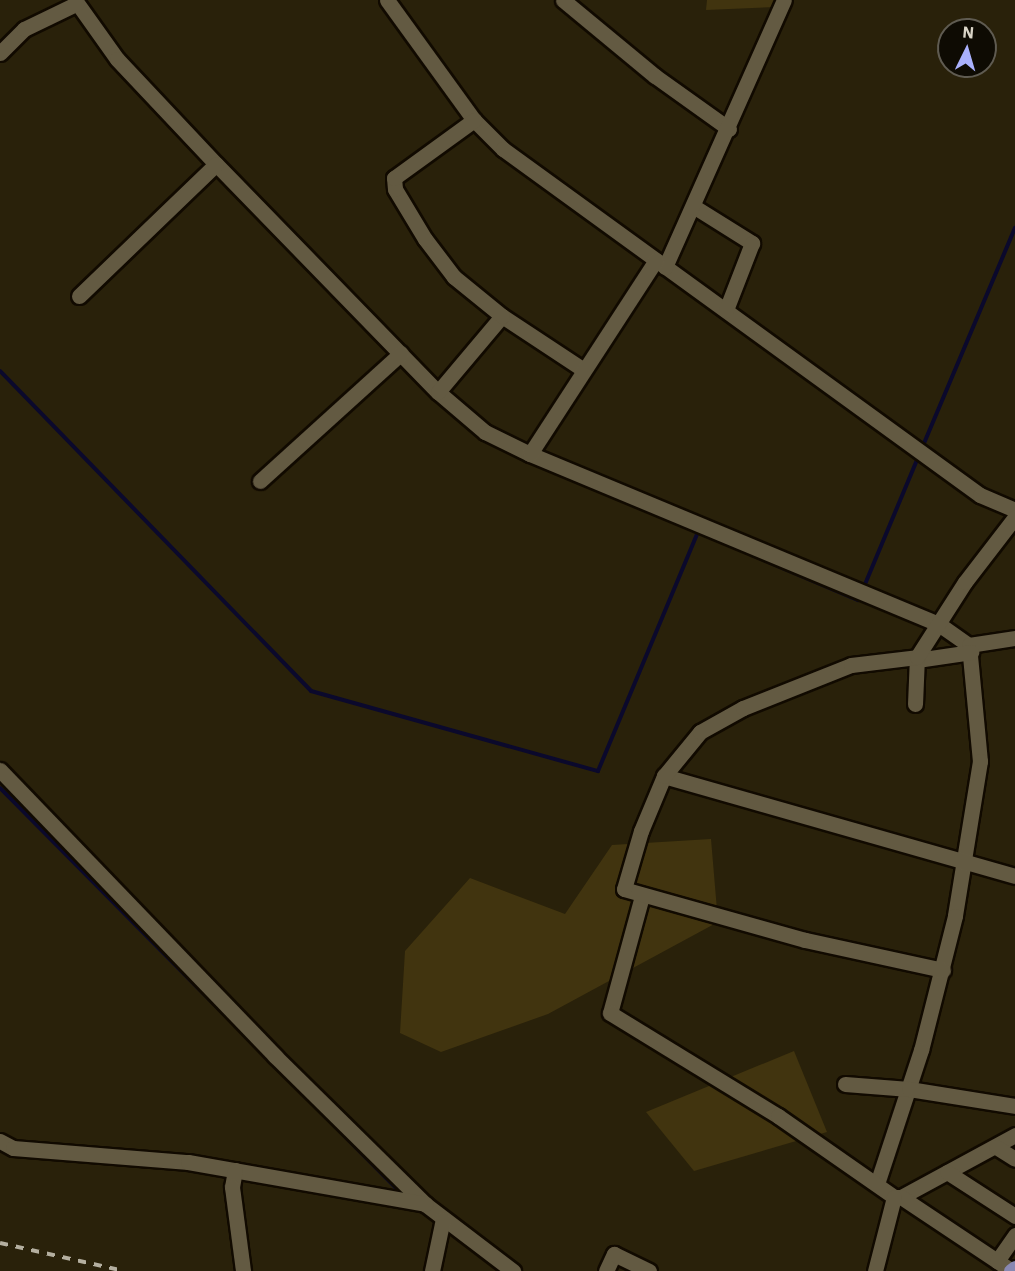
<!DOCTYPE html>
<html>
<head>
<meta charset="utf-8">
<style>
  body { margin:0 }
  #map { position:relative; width:1015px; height:1271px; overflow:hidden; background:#29210a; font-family:"IBM Plex Sans",sans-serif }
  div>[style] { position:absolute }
  .green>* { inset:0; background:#41340f }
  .stream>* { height:4px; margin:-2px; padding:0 2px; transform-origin:2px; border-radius:2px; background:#0b092c }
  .roads { filter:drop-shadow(2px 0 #110a00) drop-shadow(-2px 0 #110a00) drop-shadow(0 2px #110a00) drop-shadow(0 -2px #110a00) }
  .minor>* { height:15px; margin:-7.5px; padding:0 7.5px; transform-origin:7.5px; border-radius:7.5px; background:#635a42 }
  .major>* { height:15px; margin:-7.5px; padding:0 7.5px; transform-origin:7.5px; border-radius:7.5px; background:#8888b2 }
  .rail>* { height:4px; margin-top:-2px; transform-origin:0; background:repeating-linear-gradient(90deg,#b4afa0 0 8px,transparent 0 16px) }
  span { translate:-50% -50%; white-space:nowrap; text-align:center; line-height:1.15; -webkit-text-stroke:4.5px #0e0b03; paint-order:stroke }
  .north { position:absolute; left:937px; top:18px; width:60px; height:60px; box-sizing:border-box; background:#0e0b03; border:2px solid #5f5b51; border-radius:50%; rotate:5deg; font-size:16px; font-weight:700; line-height:24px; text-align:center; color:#d9d4c7 }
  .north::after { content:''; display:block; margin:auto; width:21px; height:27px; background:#a9b0fc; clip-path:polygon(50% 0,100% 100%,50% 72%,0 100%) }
</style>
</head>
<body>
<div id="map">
  <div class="green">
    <div style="clip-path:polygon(707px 0,781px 0,776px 7px,706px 10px)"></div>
    <div style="clip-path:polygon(711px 839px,718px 922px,548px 1014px,441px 1052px,400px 1033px,405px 951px,470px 878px,565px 914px,612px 845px)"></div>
    <div style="clip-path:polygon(794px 1051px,827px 1132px,694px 1171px,646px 1112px)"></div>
  </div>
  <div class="stream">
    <div style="left:0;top:371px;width:446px;rotate:45.8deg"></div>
    <div style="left:311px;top:691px;width:298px;rotate:15.6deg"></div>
    <div style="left:598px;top:771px;width:259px;rotate:-67.3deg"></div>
    <div style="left:698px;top:532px;width:4px;rotate:14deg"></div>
    <div style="left:922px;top:448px;width:239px;rotate:-67.1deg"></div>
    <div style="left:745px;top:552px;width:123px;rotate:23deg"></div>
    <div style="left:858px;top:600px;width:4px;rotate:-63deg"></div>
    <div style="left:863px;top:589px;width:145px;rotate:-67.3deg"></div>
    <div style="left:0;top:788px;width:570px;rotate:45.28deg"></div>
  </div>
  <div class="roads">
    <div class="minor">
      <div style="left:75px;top:0;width:72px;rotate:54.6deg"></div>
      <div style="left:117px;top:59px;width:144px;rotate:46.7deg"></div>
      <div style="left:216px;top:164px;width:318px;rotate:45.8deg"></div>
      <div style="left:438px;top:392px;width:62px;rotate:40.4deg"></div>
      <div style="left:485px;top:432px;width:50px;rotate:26.1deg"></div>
      <div style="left:530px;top:454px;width:444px;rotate:22.6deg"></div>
      <div style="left:940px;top:625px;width:35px;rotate:35deg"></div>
      <div style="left:969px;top:645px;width:117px;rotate:84.6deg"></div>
      <div style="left:980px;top:761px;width:157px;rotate:99.2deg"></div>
      <div style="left:955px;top:916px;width:138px;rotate:104.2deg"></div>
      <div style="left:921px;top:1050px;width:141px;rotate:108.2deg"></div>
      <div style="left:387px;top:0;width:148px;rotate:54.1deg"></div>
      <div style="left:474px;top:120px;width:41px;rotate:45deg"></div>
      <div style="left:503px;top:149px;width:589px;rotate:35.96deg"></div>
      <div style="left:980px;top:495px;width:38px;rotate:23deg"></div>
      <div style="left:563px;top:0;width:119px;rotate:39.6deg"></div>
      <div style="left:655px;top:76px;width:91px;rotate:35.6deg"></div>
      <div style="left:0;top:53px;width:34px;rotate:-45deg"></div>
      <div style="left:24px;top:29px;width:58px;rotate:-25.7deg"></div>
      <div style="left:693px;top:206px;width:70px;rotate:32.1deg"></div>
      <div style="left:752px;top:243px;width:72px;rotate:111.2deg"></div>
      <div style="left:665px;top:267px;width:292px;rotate:-66deg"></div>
      <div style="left:79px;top:296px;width:190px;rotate:-43.9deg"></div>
      <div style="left:502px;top:316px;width:98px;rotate:33.4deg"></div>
      <div style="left:438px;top:392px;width:99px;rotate:-49.9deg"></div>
      <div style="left:502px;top:316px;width:62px;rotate:-140.9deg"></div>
      <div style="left:454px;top:277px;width:48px;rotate:-127.3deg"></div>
      <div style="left:425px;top:239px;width:58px;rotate:-121deg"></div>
      <div style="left:395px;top:189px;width:11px;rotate:-95deg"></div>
      <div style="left:394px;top:178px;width:99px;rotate:-35.9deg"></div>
      <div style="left:530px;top:454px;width:231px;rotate:-57deg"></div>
      <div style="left:260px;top:481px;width:190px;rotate:-42.2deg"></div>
      <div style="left:969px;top:645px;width:47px;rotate:-8.7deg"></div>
      <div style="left:917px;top:660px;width:55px;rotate:-8.4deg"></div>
      <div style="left:915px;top:704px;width:47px;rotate:-87.6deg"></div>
      <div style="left:0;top:770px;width:397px;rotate:46.1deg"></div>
      <div style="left:275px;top:1056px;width:211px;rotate:44.6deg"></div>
      <div style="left:425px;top:1204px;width:111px;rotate:37.3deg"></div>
      <div style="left:664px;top:776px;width:365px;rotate:15.9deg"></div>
      <div style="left:642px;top:896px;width:121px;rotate:105.3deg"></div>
      <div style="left:610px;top:1013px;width:197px;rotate:31.5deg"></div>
      <div style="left:778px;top:1116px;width:141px;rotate:34.9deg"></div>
      <div style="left:894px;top:1197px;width:7px"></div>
      <div style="left:901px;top:1197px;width:130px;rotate:-28.5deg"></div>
      <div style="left:943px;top:970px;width:141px;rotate:-167.7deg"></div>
      <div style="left:805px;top:940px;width:188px;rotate:-164.3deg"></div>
      <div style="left:624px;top:889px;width:60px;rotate:-73.7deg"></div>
      <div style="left:641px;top:831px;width:60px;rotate:-67.3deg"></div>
      <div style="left:664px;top:776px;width:57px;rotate:-50.7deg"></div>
      <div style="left:700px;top:732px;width:49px;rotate:-29.2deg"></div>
      <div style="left:743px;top:708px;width:116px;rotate:-21.7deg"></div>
      <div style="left:851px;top:665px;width:66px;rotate:-6.9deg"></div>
      <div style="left:917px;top:657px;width:89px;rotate:-57.4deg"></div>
      <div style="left:965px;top:582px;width:82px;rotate:-52.4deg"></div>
      <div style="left:845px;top:1084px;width:64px;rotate:4.5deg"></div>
      <div style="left:909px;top:1089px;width:107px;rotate:9.1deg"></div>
      <div style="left:0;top:1141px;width:15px;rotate:28deg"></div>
      <div style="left:13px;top:1148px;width:176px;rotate:4.6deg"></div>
      <div style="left:188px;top:1162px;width:241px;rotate:10deg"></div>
      <div style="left:996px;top:1147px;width:22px;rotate:32deg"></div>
      <div style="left:235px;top:1170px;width:17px;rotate:100deg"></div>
      <div style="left:232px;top:1187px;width:85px;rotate:82.5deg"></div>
      <div style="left:947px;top:1172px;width:81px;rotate:32.9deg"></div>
      <div style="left:901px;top:1197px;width:133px;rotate:33.7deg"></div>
      <div style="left:997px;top:1261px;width:32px;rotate:-55deg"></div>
      <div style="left:432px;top:1271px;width:53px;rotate:-78.1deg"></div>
      <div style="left:606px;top:1271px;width:19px;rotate:-65deg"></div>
      <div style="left:614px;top:1254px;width:39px;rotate:26deg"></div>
      <div style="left:875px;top:1271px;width:76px;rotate:-75.6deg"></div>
    </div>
    <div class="major">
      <div style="left:1011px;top:1271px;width:5px;rotate:-37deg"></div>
    </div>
  </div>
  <div class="rail">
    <div style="left:0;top:1243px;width:127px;rotate:12.7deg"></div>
  </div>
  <div class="north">N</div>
</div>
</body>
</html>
